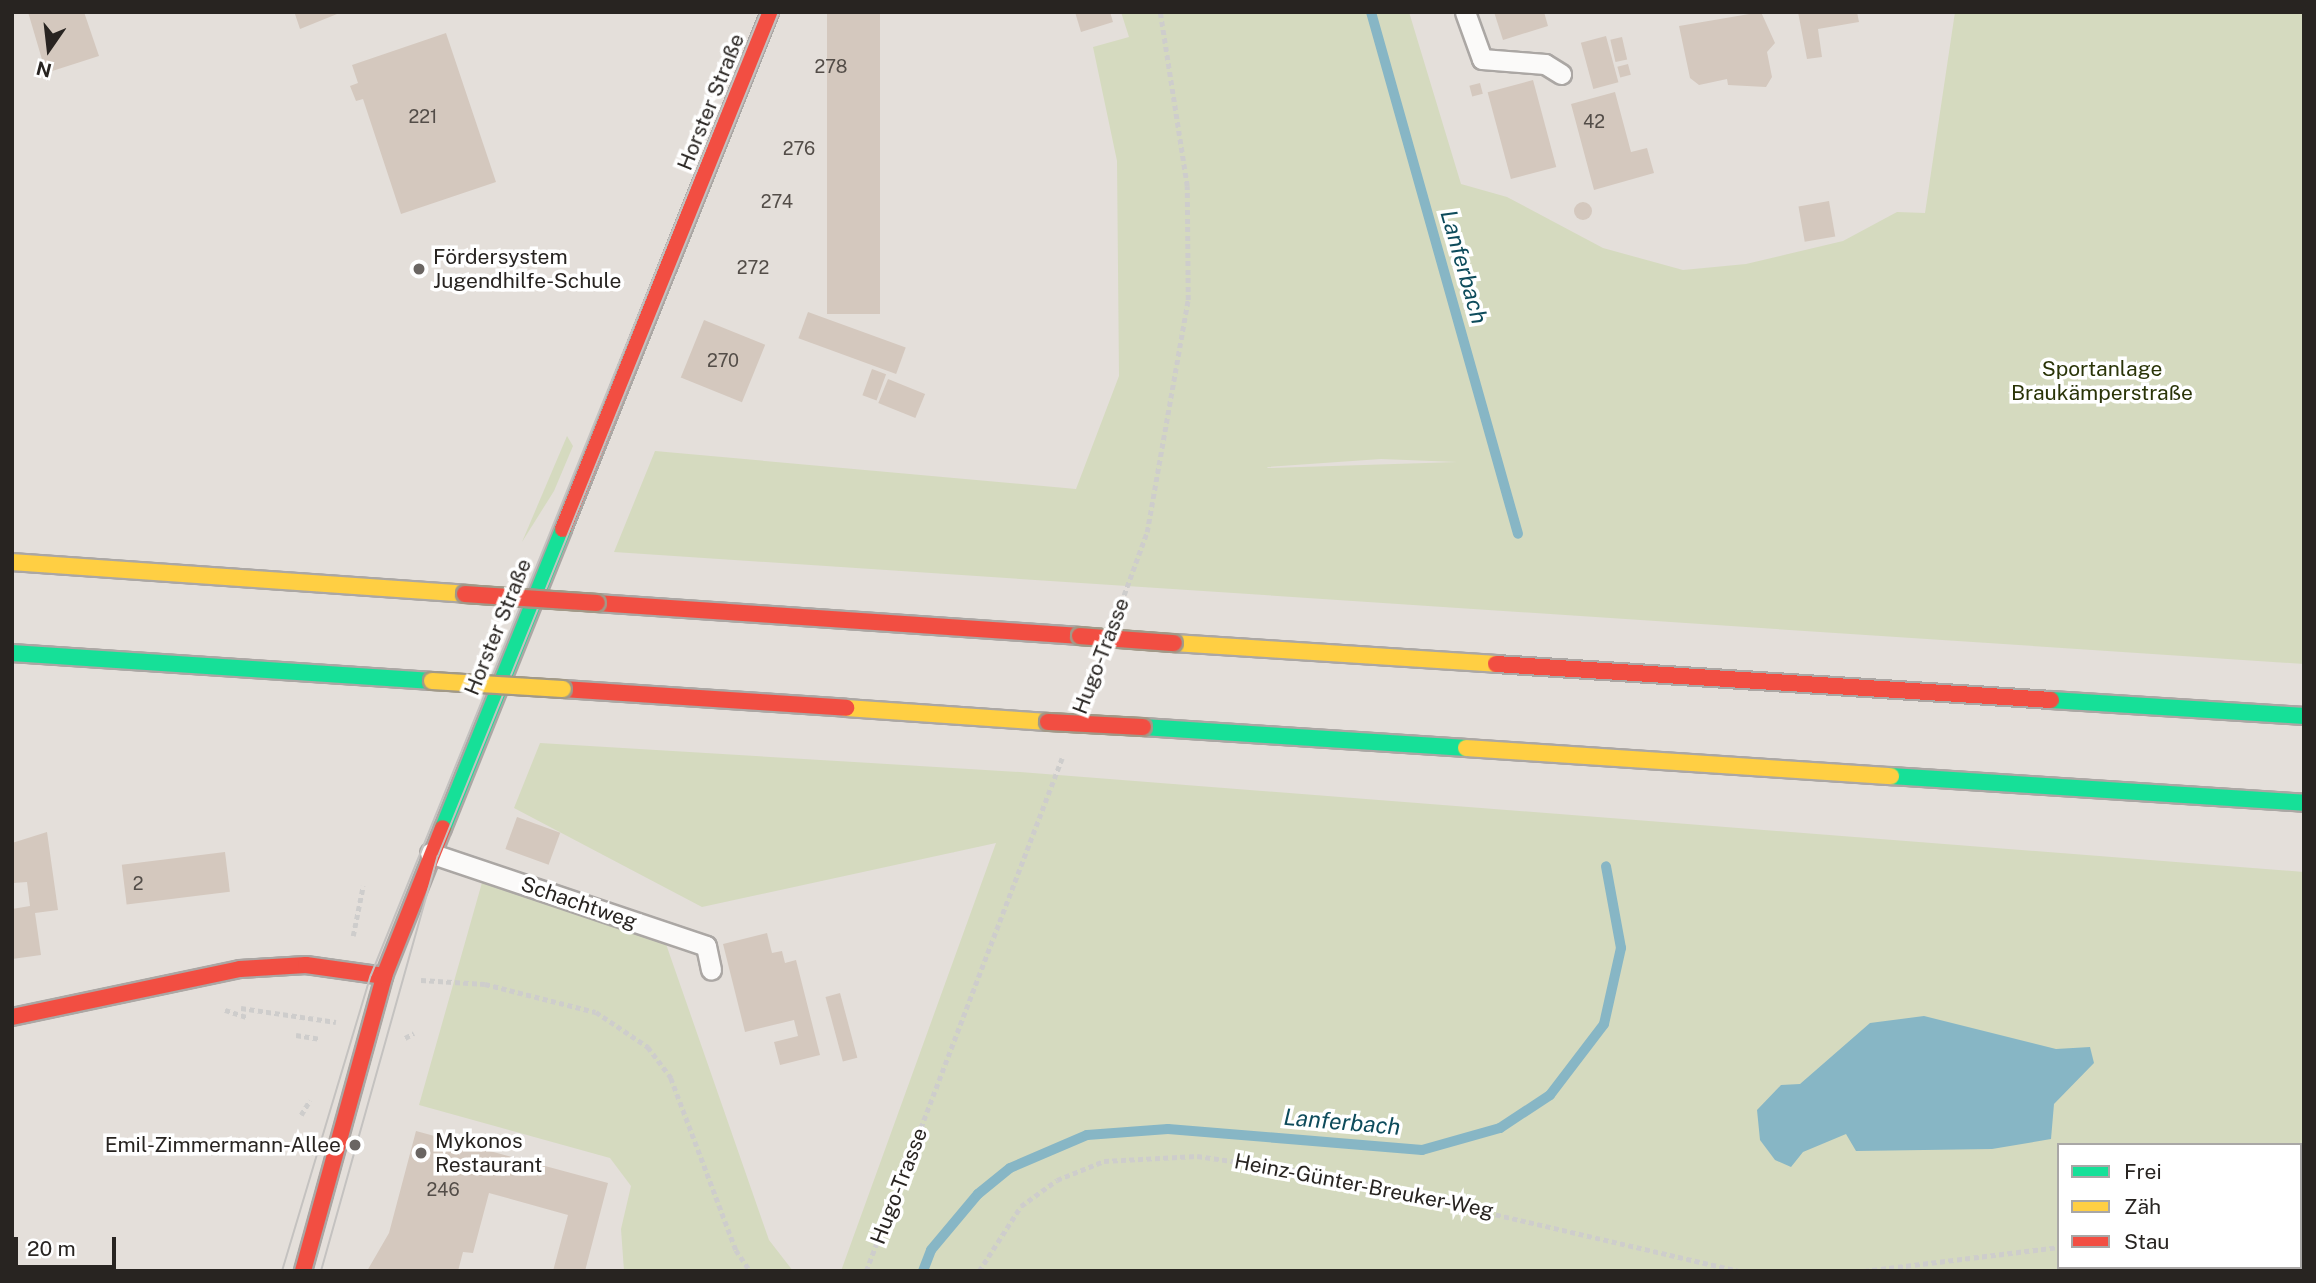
<!DOCTYPE html>
<html>
<head>
<meta charset="utf-8">
<style>
  body { margin:0 }
  #map { position:relative; width:2316px; height:1283px; overflow:hidden; background:#e4dfda; font-family:"Public Sans",sans-serif }
  div>[style] { position:absolute }
  .green>* { inset:0; background:#d5dabf }
  .water>* { inset:0; background:#87b6c5 }
  .stream>* { height:10px; margin:-5px; padding:0 5px; transform-origin:5px; border-radius:5px; background:#87b6c5 }
  .building>* { inset:0; background:#d4c8be; transform-origin:0 0 }
  .round { border-radius:50% }
  .path>* { height:4.5px; margin-top:-2.25px; transform-origin:0; background:repeating-linear-gradient(90deg,#cecdcc 0 5px,transparent 0 8.5px) }
  .roads { filter:drop-shadow(2px 0 #aba7a4) drop-shadow(-2px 0 #aba7a4) drop-shadow(0 2px #aba7a4) drop-shadow(0 -2px #aba7a4) }
  .lane>* { height:19px; margin:-9.5px; padding:0 9.5px; transform-origin:9.5px; border-radius:9.5px; background:#fbfaf9 }
  .fast>* { height:16px; margin:-8px; padding:0 8px; transform-origin:8px; border-radius:8px; background:#16e098 }
  .slow>* { height:16px; margin:-8px; padding:0 8px; transform-origin:8px; border-radius:8px; background:#ffcf43 }
  .jam>* { height:16px; margin:-8px; padding:0 8px; transform-origin:8px; border-radius:8px; background:#f24e42 }
  .tram>* { height:2px; margin:-1px; padding:0 1px; transform-origin:1px; border-radius:1px; background:#c4c2c0 }
  .bridges { filter:drop-shadow(2px 0 #a19988) drop-shadow(-2px 0 #a19988) drop-shadow(0 2px #a19988) drop-shadow(0 -2px #a19988) }
  .slow-bridge>* { height:16px; margin:-8px; padding:0 8px; transform-origin:8px; border-radius:8px; background:#ffcf43 }
  .jam-bridge>* { height:16px; margin:-8px; padding:0 8px; transform-origin:8px; border-radius:8px; background:#f24e42 }
  .dots>* { width:19px; height:19px; translate:-50% -50%; box-sizing:border-box; border:4px solid #fff; border-radius:50% }
  span { translate:-50% -50%; white-space:nowrap; text-align:center; line-height:1.15; -webkit-text-stroke:7px #fff; paint-order:stroke }
  .number-label { font-size:18px; color:#534d48 }
  .number-label span { -webkit-text-stroke-width:0 }
  .street-label { font-size:21px; color:#282421 }
  .poi-label { font-size:21px; color:#282421 }
  .left { translate:0 -50%; text-align:left }
  .right { translate:-100% -50%; text-align:right }
  .park-label { font-size:21px; color:#2a3408 }
  .water-label { font-size:23px; color:#0d4b5b; font-style:italic }
  .frame { position:absolute; inset:0; border:14px solid #282421; pointer-events:none }
  .legend { position:absolute; left:2057px; top:1143px; width:245px; height:126px; box-sizing:border-box; background:#fff; border:2px solid #a9a7a6; margin:0; padding:9px 12px; list-style:none; font-size:21px; color:#282421 }
  .legend li { display:flex; align-items:center; gap:14px; height:35px }
  .legend b { width:35px; border:2px solid #a9a7a6 }
  .north { position:absolute; left:14px; top:14px; width:70px; height:70px; -webkit-text-stroke:5px #fff; paint-order:stroke; rotate:194deg; font-size:19px; font-weight:700; line-height:28px; text-align:center; color:#282421 }
  .north::after { content:''; display:block; margin:auto; width:24px; height:32px; background:#282421; clip-path:polygon(50% 0,100% 100%,50% 72%,0 100%) }
  .scale { position:absolute; left:14px; top:1237px; width:102px; height:32px; box-sizing:border-box; border:4px solid #282421; border-top:0; padding-left:9px; font-size:21px; line-height:24px; white-space:nowrap; color:#282421; -webkit-text-stroke:5px #fff; paint-order:stroke }
</style>
</head>
<body>
<div id="map">
  <div class="green">
    <div style="clip-path:polygon(evenodd,1121px 12px,1409px 12px,1461px 184px,1507px 197px,1603px 248px,1683px 270px,1746px 264px,1843px 241px,1897px 212px,1925px 213px,1955px 12px,2304px 12px,2304px 664px,614px 552px,655px 451px,1076px 489px,1119px 376px,1117px 161px,1093px 47px,1129px 37px,1121px 12px,1381px 459px,1457px 462px,1267px 468px,1268px 467px,1381px 459px)"></div>
    <div style="clip-path:polygon(567px 436px,573px 446px,554px 491px,522px 542px)"></div>
    <div style="clip-path:polygon(evenodd,540px 743px,1020px 772px,2304px 872px,2304px 1271px,841px 1271px,996px 843px,702px 907px,514px 808px,540px 743px,2059px 1145px,2300px 1145px,2300px 1267px,2059px 1267px,2059px 1145px)"></div>
    <div style="clip-path:polygon(483px 879px,666px 944px,769px 1240px,793px 1271px,624px 1271px,621px 1229px,631px 1186px,610px 1158px,419px 1105px)"></div>
  </div>
  <div class="water">
    <div style="clip-path:polygon(1924px 1016px,2056px 1049px,2090px 1047px,2094px 1063px,2054px 1104px,2051px 1139px,1992px 1149px,1856px 1151px,1846px 1134px,1803px 1152px,1791px 1167px,1775px 1160px,1760px 1140px,1757px 1110px,1781px 1085px,1800px 1084px,1870px 1023px)"></div>
  </div>
  <div class="stream">
    <div style="left:1371px;top:12px;width:542px;rotate:74.27deg"></div>
    <div style="left:923px;top:1271px;width:22px;rotate:-69deg"></div>
    <div style="left:931px;top:1250px;width:73px;rotate:-50deg"></div>
    <div style="left:978px;top:1194px;width:41px;rotate:-39.1deg"></div>
    <div style="left:1010px;top:1168px;width:84px;rotate:-23.2deg"></div>
    <div style="left:1087px;top:1135px;width:81px;rotate:-4.2deg"></div>
    <div style="left:1168px;top:1129px;width:255px;rotate:4.7deg"></div>
    <div style="left:1422px;top:1150px;width:81px;rotate:-15.8deg"></div>
    <div style="left:1500px;top:1128px;width:60px;rotate:-33.4deg"></div>
    <div style="left:1550px;top:1095px;width:89px;rotate:-52.7deg"></div>
    <div style="left:1604px;top:1024px;width:78px;rotate:-77.4deg"></div>
    <div style="left:1621px;top:948px;width:83px;rotate:-100.4deg"></div>
  </div>
  <div class="building">
    <div style="clip-path:polygon(28px 12px,84px 12px,99px 56px,46px 73px)"></div>
    <div style="clip-path:polygon(342px 12px,300px 29px,295px 14px,301px 12px)"></div>
    <div style="left:827px;top:12px;width:53px;height:302px"></div>
    <div style="clip-path:polygon(1075px 12px,1110px 12px,1113px 22px,1081px 32px)"></div>
    <div style="clip-path:polygon(1494px 12px,1544px 12px,1548px 26px,1503px 40px)"></div>
    <div style="clip-path:polygon(1761px 12px,1775px 43px,1767px 52px,1772px 77px,1766px 87px,1728px 85px,1727px 79px,1699px 85px,1690px 78px,1679px 26px)"></div>
    <div style="clip-path:polygon(1798px 12px,1857px 12px,1859px 22px,1818px 29px,1822px 57px,1807px 59px)"></div>
    <div style="clip-path:polygon(446px 33px,496px 182px,401px 214px,363px 99px,356px 101px,350px 86px,358px 83px,352px 65px)"></div>
    <div style="left:1606px;top:36px;width:48px;height:26px;rotate:75deg"></div>
    <div style="left:1622px;top:37px;width:23px;height:12px;rotate:77deg"></div>
    <div style="left:1628px;top:64px;width:11px;height:11px;rotate:75deg"></div>
    <div style="left:1533px;top:80px;width:90px;height:47px;rotate:75deg"></div>
    <div style="left:1480px;top:83px;width:11px;height:11px;rotate:75deg"></div>
    <div style="clip-path:polygon(1615px 92px,1631px 152px,1647px 148px,1654px 173px,1594px 190px,1571px 104px)"></div>
    <div style="left:1829px;top:201px;width:36px;height:31px;rotate:80deg"></div>
    <div class="round" style="left:1574px;top:202px;width:18px;height:18px"></div>
    <div style="left:808px;top:312px;width:104px;height:28px;rotate:20deg"></div>
    <div style="left:704px;top:320px;width:66px;height:62px;rotate:22deg"></div>
    <div style="left:872px;top:369px;width:15px;height:28px;rotate:20deg"></div>
    <div style="left:888px;top:379px;width:40px;height:26px;rotate:22deg"></div>
    <div style="left:517px;top:817px;width:46px;height:34px;rotate:20deg"></div>
    <div style="clip-path:polygon(47px 832px,58px 910px,35px 913px,41px 955px,12px 959px,12px 909px,30px 906px,27px 882px,13px 883px,12px 843px)"></div>
    <div style="left:225px;top:852px;width:40px;height:104px;rotate:83deg"></div>
    <div style="clip-path:polygon(767px 933px,772px 953px,782px 951px,785px 963px,796px 960px,820px 1055px,780px 1065px,774px 1042px,798px 1036px,794px 1020px,745px 1032px,723px 944px)"></div>
    <div style="left:840px;top:993px;width:67px;height:15px;rotate:75deg"></div>
    <div style="clip-path:polygon(416px 1131px,608px 1183px,585px 1271px,553px 1271px,568px 1215px,489px 1193px,473px 1253px,463px 1252px,458px 1271px,367px 1271px,389px 1233px)"></div>
  </div>
  <div class="path">
    <div style="left:1121px;top:603px;width:76px;rotate:-69.9deg"></div>
    <div style="left:1147px;top:532px;width:236px;rotate:-80deg"></div>
    <div style="left:1188px;top:300px;width:114px;rotate:-90.5deg"></div>
    <div style="left:1187px;top:186px;width:176px;rotate:-98.8deg"></div>
    <div style="left:353px;top:936px;width:51px;rotate:-78.7deg"></div>
    <div style="left:421px;top:980px;width:64px;rotate:3.6deg"></div>
    <div style="left:485px;top:984px;width:114px;rotate:14.2deg"></div>
    <div style="left:596px;top:1012px;width:63px;rotate:33.9deg"></div>
    <div style="left:648px;top:1047px;width:39px;rotate:53deg"></div>
    <div style="left:671px;top:1078px;width:184px;rotate:69.3deg"></div>
    <div style="left:736px;top:1250px;width:25px;rotate:56deg"></div>
    <div style="left:241px;top:1008px;width:96px;rotate:8.4deg"></div>
    <div style="left:225px;top:1010px;width:23px;rotate:18deg"></div>
    <div style="left:296px;top:1035px;width:25px;rotate:9deg"></div>
    <div style="left:405px;top:1038px;width:10px;rotate:-29deg"></div>
    <div style="left:301px;top:1115px;width:17px;rotate:-59deg"></div>
    <div style="left:2300px;top:1207px;width:4px;rotate:-27deg"></div>
    <div style="left:866px;top:1271px;width:549px;rotate:-69.09deg"></div>
    <div style="left:979px;top:1271px;width:77px;rotate:-57.1deg"></div>
    <div style="left:1021px;top:1206px;width:44px;rotate:-35.8deg"></div>
    <div style="left:1057px;top:1180px;width:51px;rotate:-22deg"></div>
    <div style="left:1104px;top:1161px;width:93px;rotate:-3.1deg"></div>
    <div style="left:1197px;top:1156px;width:126px;rotate:8.2deg"></div>
    <div style="left:1322px;top:1174px;width:427px;rotate:13.1deg"></div>
    <div style="left:1864px;top:1271px;width:196px;rotate:-7deg"></div>
  </div>
  <div class="roads">
    <div class="lane">
      <div style="left:1465px;top:12px;width:50px;rotate:70.1deg"></div>
      <div style="left:1482px;top:59px;width:63px;rotate:4.5deg"></div>
      <div style="left:1545px;top:64px;width:19px;rotate:32deg"></div>
      <div style="left:430px;top:853px;width:291px;rotate:18.6deg"></div>
      <div style="left:706px;top:946px;width:24px;rotate:78deg"></div>
    </div>
    <div class="fast">
      <div style="left:12px;top:653px;width:421px;rotate:3.8deg"></div>
      <div style="left:2051px;top:700px;width:254px;rotate:3.6deg"></div>
      <div style="left:1143px;top:727px;width:324px;rotate:3.7deg"></div>
      <div style="left:1891px;top:776px;width:414px;rotate:3.7deg"></div>
      <div style="left:443px;top:828px;width:322px;rotate:-68.1deg"></div>
    </div>
    <div class="slow">
      <div style="left:12px;top:562px;width:454px;rotate:4deg"></div>
      <div style="left:1174px;top:643px;width:323px;rotate:3.7deg"></div>
      <div style="left:846px;top:708px;width:202px;rotate:4deg"></div>
      <div style="left:1466px;top:748px;width:426px;rotate:3.8deg"></div>
    </div>
    <div class="jam">
      <div style="left:563px;top:529px;width:557px;rotate:-68.18deg"></div>
      <div style="left:597px;top:603px;width:484px;rotate:3.9deg"></div>
      <div style="left:1496px;top:664px;width:556px;rotate:3.71deg"></div>
      <div style="left:563px;top:689px;width:284px;rotate:3.8deg"></div>
      <div style="left:12px;top:1017px;width:233px;rotate:-11.9deg"></div>
      <div style="left:240px;top:969px;width:66px;rotate:-3.5deg"></div>
      <div style="left:306px;top:965px;width:79px;rotate:8deg"></div>
      <div style="left:303px;top:1271px;width:306px;rotate:-74.6deg"></div>
      <div style="left:384px;top:976px;width:159px;rotate:-68.3deg"></div>
    </div>
  </div>
  <div class="tram">
    <div style="left:282px;top:1271px;width:309px;rotate:-73.3deg"></div>
    <div style="left:371px;top:975px;width:1039px;rotate:-67.95deg"></div>
    <div style="left:321px;top:1271px;width:431px;rotate:-74.3deg"></div>
    <div style="left:438px;top:856px;width:910px;rotate:-68deg"></div>
  </div>
  <div class="bridges">
    <div class="slow-bridge">
      <div style="left:432px;top:681px;width:131px;rotate:3.5deg"></div>
    </div>
    <div class="jam-bridge">
      <div style="left:465px;top:594px;width:132px;rotate:3.9deg"></div>
      <div style="left:1080px;top:636px;width:94px;rotate:4.3deg"></div>
      <div style="left:1048px;top:722px;width:95px;rotate:3deg"></div>
    </div>
  </div>
  <div class="dots">
    <div style="left:419px;top:269px;background:#6a6562"></div>
    <div style="left:355px;top:1145px;background:#6a6562"></div>
    <div style="left:421px;top:1153px;background:#6a6562"></div>
  </div>
  <div class="number-label">
    <span style="left:831px;top:67px">278</span>
    <span style="left:423px;top:117px">221</span>
    <span style="left:1594px;top:122px">42</span>
    <span style="left:799px;top:149px">276</span>
    <span style="left:777px;top:202px">274</span>
    <span style="left:753px;top:268px">272</span>
    <span style="left:723px;top:361px">270</span>
    <span style="left:138px;top:884px">2</span>
    <span style="left:443px;top:1190px">246</span>
  </div>
  <div class="street-label">
    <span style="left:711px;top:102px;rotate:-68deg">Horster Straße</span>
    <span style="left:498px;top:627px;rotate:-68deg">Horster Straße</span>
    <span style="left:1101px;top:656px;rotate:-69deg">Hugo-Trasse</span>
    <span style="left:579px;top:903px;rotate:19deg">Schachtweg</span>
    <span style="left:899px;top:1186px;rotate:-69deg">Hugo-Trasse</span>
    <span style="left:1364px;top:1186px;rotate:11deg">Heinz-Günter-Breuker-Weg</span>
  </div>
  <div class="poi-label">
    <span class="left" style="left:433px;top:269px">Fördersystem<br>Jugendhilfe-Schule</span>
    <span class="left" style="left:435px;top:1153px">Mykonos<br>Restaurant</span>
    <span class="right" style="left:341px;top:1145px">Emil-Zimmermann-Allee</span>
  </div>
  <div class="park-label">
    <span style="left:2102px;top:381px">Sportanlage<br>Braukämperstraße</span>
  </div>
  <div class="water-label">
    <span style="left:1464px;top:267px;rotate:74deg">Lanferbach</span>
    <span style="left:1342px;top:1122px;rotate:5deg">Lanferbach</span>
  </div>
  <div class="frame"></div>
  <ul class="legend">
  <li><b style="height:9px;background:#16e098"></b>Frei</li>
  <li><b style="height:9px;background:#ffcf43"></b>Zäh</li>
  <li><b style="height:9px;background:#f24e42"></b>Stau</li>
  </ul>
  <div class="north">N</div>
  <div class="scale">20 m</div>
</div>
</body>
</html>
